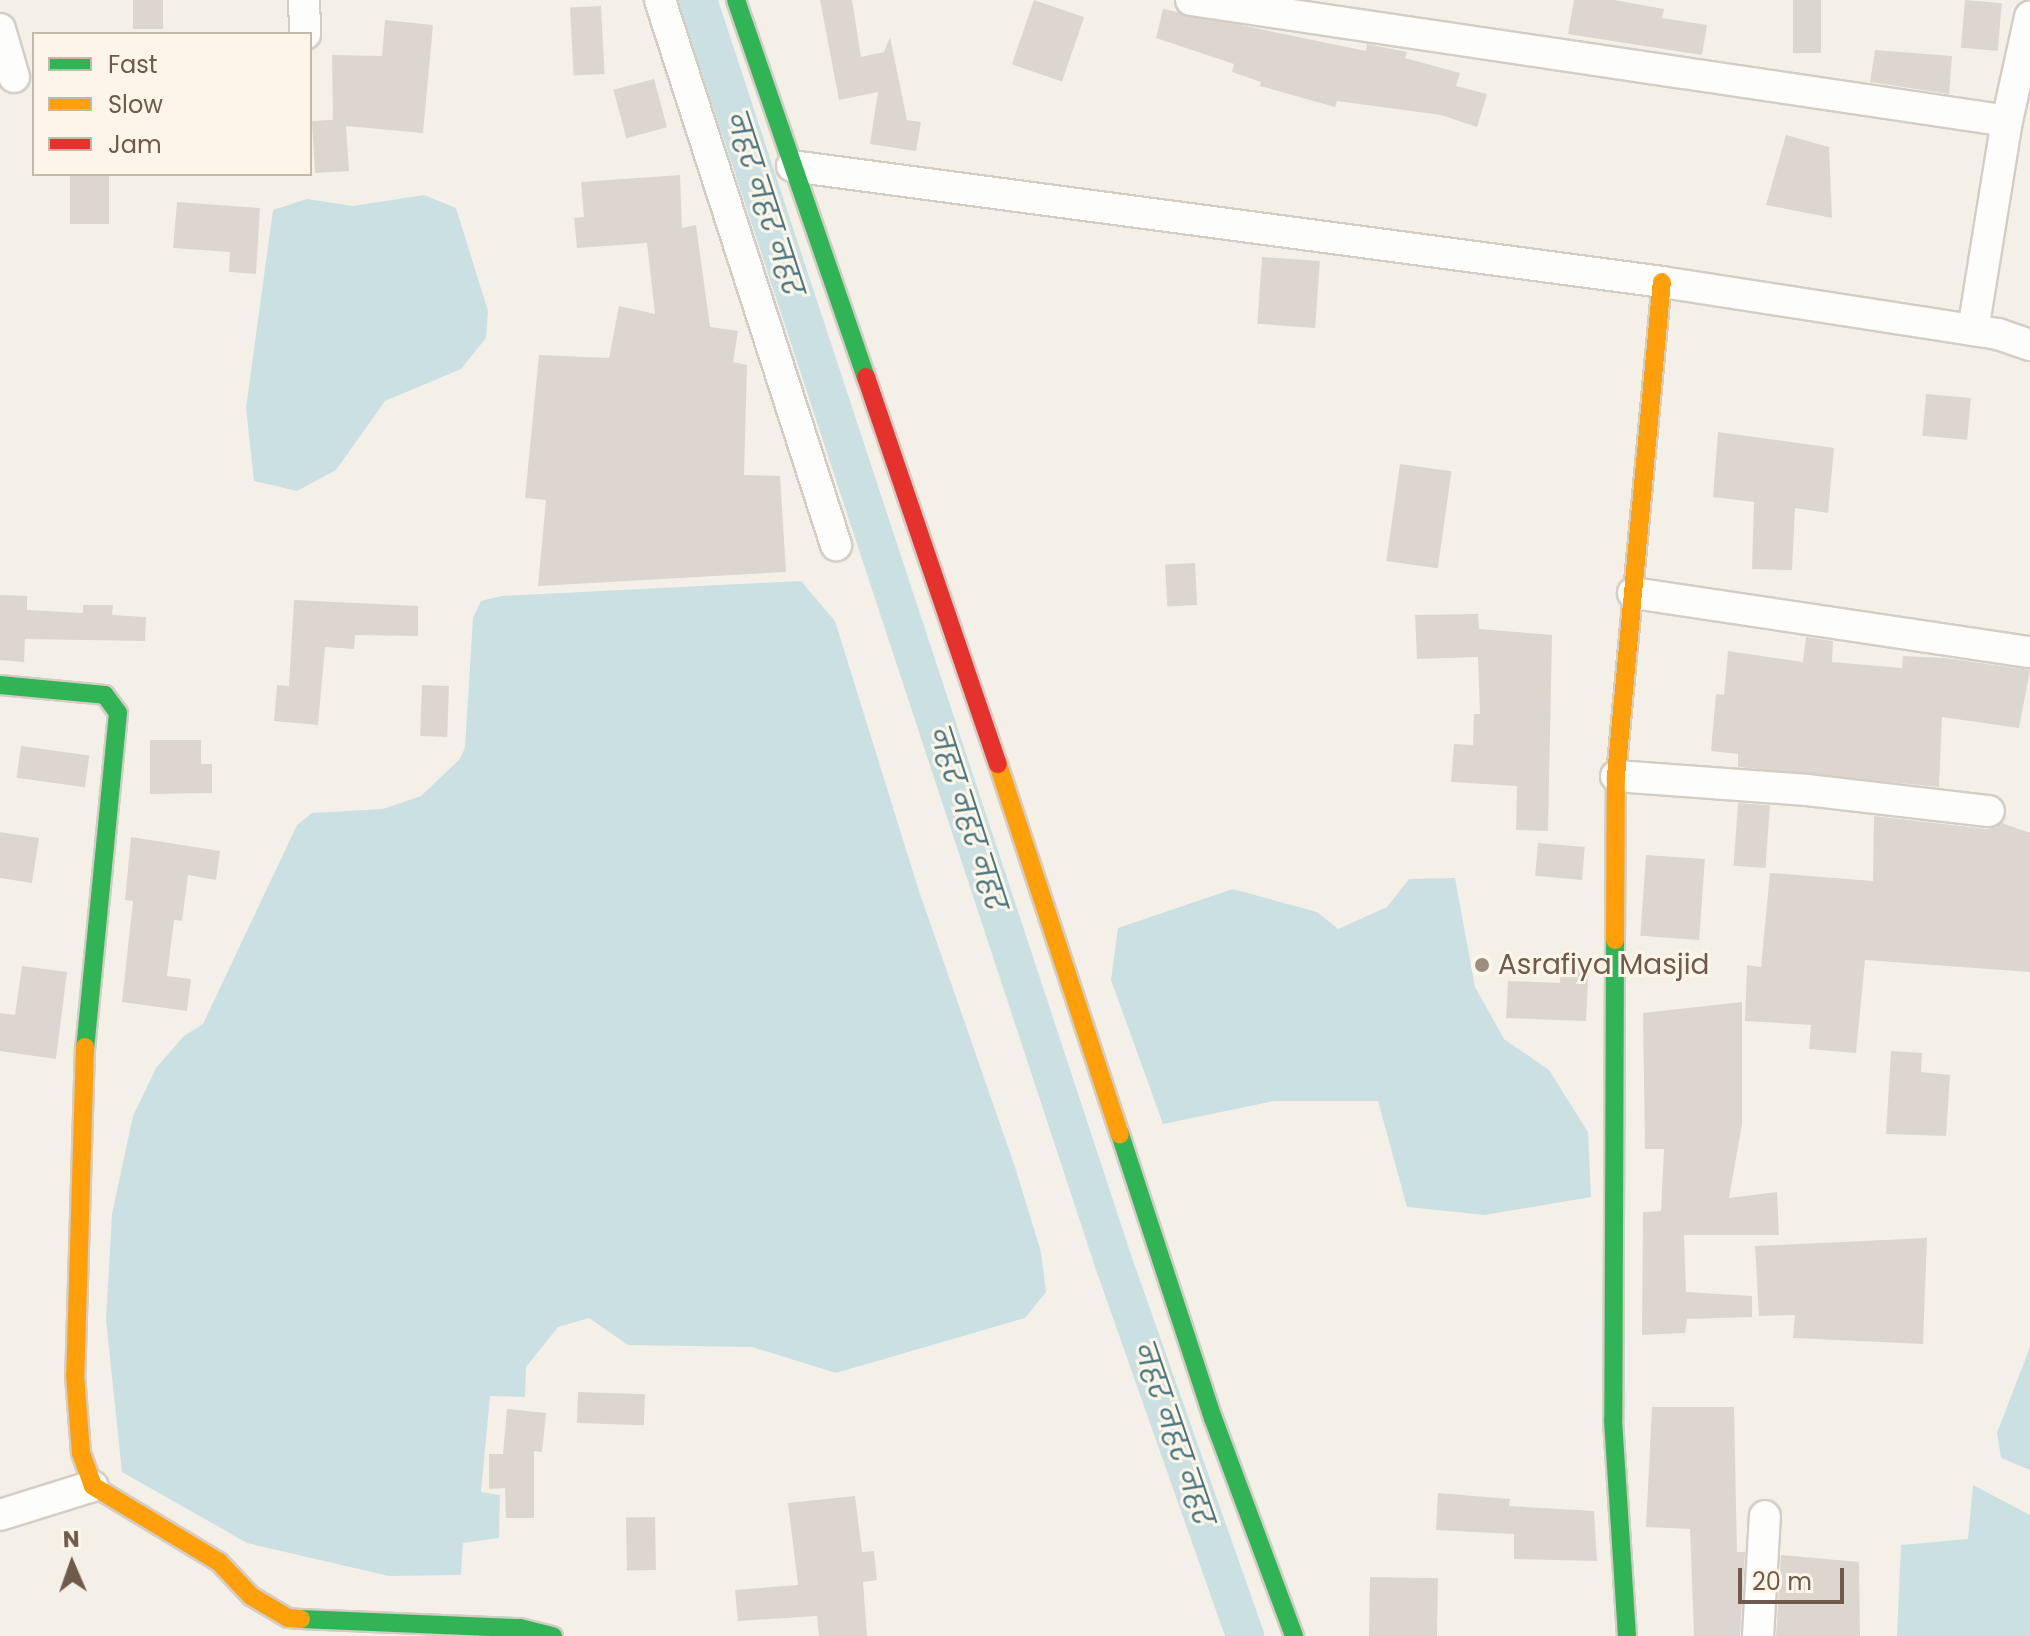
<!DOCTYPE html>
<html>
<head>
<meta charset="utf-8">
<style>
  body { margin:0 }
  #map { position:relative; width:2030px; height:1636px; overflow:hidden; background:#f4f0e8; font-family:Poppins,"Noto Sans Devanagari",sans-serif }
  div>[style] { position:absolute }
  .water>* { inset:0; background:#cbe0e3 }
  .canal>* { height:38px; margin:-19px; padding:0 19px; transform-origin:19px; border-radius:19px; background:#cbe0e3 }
  .building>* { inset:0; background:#ddd6ce; transform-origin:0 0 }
  .roads { filter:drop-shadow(2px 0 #d3cdc6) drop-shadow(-2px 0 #d3cdc6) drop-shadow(0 2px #d3cdc6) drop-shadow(0 -2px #d3cdc6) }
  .street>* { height:30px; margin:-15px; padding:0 15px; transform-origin:15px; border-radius:15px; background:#fdfdfc }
  .fast>* { height:18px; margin:-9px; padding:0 9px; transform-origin:9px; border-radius:9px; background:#30b455 }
  .slow>* { height:18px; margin:-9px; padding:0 9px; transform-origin:9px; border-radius:9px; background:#ff9f0a }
  .jam>* { height:18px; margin:-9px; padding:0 9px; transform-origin:9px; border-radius:9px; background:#e5322d }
  .dots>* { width:22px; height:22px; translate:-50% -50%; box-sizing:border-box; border:4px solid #fdf6e8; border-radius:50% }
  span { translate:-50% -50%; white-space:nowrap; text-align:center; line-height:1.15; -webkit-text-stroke:6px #fdf6e8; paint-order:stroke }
  .poi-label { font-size:28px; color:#6f5a4b }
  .left { translate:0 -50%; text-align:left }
  .water-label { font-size:30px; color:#477480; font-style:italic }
  .legend { position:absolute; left:32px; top:32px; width:280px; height:144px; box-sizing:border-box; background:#fdf6e8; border:2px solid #c4b8a9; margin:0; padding:10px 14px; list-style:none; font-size:24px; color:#6f5a4b }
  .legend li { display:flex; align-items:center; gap:16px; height:40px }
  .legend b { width:40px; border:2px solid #c4b8a9 }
  .north { position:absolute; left:32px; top:1524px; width:80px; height:80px; -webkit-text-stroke:6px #fdf6e8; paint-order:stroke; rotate:358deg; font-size:22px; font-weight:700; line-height:32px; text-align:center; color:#6f5a4b }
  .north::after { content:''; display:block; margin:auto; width:28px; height:36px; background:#6f5a4b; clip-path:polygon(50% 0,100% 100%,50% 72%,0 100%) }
  .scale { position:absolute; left:1738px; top:1568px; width:106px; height:36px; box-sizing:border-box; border:4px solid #6f5a4b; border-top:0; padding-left:10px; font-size:24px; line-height:28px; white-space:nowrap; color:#6f5a4b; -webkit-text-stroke:6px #fdf6e8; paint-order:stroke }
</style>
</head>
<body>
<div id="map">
  <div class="water">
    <div style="clip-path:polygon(424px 195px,456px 208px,488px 311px,486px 338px,461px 369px,385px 401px,336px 470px,297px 491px,254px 481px,246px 408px,273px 210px,307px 199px,353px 206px)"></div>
    <div style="clip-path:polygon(801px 581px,835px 621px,918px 888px,1015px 1167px,1041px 1252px,1046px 1292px,1025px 1318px,836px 1373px,752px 1347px,628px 1345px,589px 1318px,558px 1327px,526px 1367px,525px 1397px,490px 1396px,481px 1492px,500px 1495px,499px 1538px,463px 1543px,461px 1575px,389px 1576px,247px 1543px,122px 1472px,106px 1320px,112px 1214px,133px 1116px,156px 1068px,184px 1036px,203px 1024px,297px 825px,312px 813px,383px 809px,421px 796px,459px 760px,465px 748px,473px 618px,481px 601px,501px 596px)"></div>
    <div style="clip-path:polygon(1455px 878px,1475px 987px,1504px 1039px,1549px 1070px,1588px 1132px,1591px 1197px,1485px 1215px,1407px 1207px,1378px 1101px,1274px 1101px,1163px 1124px,1111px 980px,1118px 928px,1233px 889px,1317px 912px,1338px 929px,1387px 907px,1409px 879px)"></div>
    <div style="clip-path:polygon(2030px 1347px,2030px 1470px,2001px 1458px,1997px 1433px)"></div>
    <div style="clip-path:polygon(1973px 1485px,2030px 1515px,2030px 1636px,1897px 1636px,1901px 1545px,1968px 1539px)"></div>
  </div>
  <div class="canal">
    <div style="left:698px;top:0;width:1324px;rotate:71.78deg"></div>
    <div style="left:1112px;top:1258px;width:401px;rotate:70.6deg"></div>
  </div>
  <div class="building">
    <div style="left:133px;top:0;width:30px;height:29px"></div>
    <div style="clip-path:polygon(820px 0,852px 0,861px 57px,884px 52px,890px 37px,907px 120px,921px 122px,916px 151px,870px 144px,878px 92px,839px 100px)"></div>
    <div style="left:1034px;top:0;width:53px;height:68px;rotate:19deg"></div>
    <div style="clip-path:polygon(1574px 0,1614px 0,1664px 9px,1662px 18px,1707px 25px,1702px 55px,1568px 34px)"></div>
    <div style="left:1793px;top:0;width:28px;height:53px"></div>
    <div style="left:1965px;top:0;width:37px;height:48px;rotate:5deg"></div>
    <div style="left:601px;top:6px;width:68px;height:31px;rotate:87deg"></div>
    <div style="clip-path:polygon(1163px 9px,1366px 51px,1367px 44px,1407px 52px,1405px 58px,1460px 73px,1456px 86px,1487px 94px,1477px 127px,1441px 115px,1337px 101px,1335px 107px,1260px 86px,1261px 82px,1232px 72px,1234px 64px,1156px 38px)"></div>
    <div style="clip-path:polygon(385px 20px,433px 25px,423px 133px,346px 126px,349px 171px,315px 173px,312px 121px,333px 120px,332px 55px,382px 56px)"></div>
    <div style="clip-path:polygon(1875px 50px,1952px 56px,1949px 94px,1870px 82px)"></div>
    <div style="left:654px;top:79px;width:50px;height:42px;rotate:75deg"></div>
    <div style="clip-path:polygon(1786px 135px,1829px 147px,1832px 218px,1766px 205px)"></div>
    <div style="left:70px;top:174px;width:39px;height:50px"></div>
    <div style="clip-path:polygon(680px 175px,682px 228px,696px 225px,710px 327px,738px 331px,733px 362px,747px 365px,744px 475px,780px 476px,786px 572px,538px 586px,546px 500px,525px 498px,539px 355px,609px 358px,619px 306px,655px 314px,647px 243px,577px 248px,574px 218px,584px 217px,581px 182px)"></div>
    <div style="clip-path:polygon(177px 202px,260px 208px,256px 274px,229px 272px,230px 252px,173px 248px)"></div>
    <div style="left:1262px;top:257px;width:58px;height:67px;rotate:4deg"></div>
    <div style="left:1926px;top:394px;width:45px;height:42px;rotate:5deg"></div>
    <div style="clip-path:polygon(1718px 432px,1834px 448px,1828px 513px,1795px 508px,1792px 570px,1752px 569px,1754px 502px,1713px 497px)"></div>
    <div style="left:1400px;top:464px;width:52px;height:98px;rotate:8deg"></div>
    <div style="left:1195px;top:563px;width:42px;height:30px;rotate:87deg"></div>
    <div style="clip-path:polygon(0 595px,27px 596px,27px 610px,83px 613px,83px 605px,113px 605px,112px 615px,146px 617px,145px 641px,25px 639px,24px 662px,0 660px)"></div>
    <div style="clip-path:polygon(294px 600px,418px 606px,418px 636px,355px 635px,354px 649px,325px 647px,318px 725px,274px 721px,277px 685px,289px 686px)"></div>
    <div style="clip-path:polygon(1478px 614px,1479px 629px,1552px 635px,1548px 831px,1516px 830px,1517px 786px,1451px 782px,1454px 744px,1473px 745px,1474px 714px,1480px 714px,1478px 657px,1417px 659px,1415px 615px)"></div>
    <div style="clip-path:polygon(1806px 637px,1833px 641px,1832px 662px,1902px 668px,1903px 656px,1945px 658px,2030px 670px,2019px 728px,1942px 717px,1939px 787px,1738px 767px,1738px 754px,1711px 751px,1716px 694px,1724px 695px,1728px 651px,1803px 662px)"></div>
    <div style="left:422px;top:685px;width:27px;height:51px;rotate:2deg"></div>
    <div style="clip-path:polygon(150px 740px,201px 740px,201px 764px,212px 764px,212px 793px,150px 794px)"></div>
    <div style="left:21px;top:746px;width:69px;height:32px;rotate:8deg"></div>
    <div style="left:1738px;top:803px;width:32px;height:63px;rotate:4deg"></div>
    <div style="clip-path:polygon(1874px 816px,1987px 829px,2002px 823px,2030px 833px,2030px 972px,1865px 960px,1856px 1053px,1809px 1049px,1811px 1025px,1745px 1021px,1747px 965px,1761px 967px,1770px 873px,1873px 881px)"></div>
    <div style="clip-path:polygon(0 832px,39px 838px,32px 883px,0 878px)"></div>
    <div style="clip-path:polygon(131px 837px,220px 851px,216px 880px,188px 875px,182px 921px,174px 920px,167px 976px,191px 979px,187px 1011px,122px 1002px,133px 901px,125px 900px)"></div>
    <div style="left:1538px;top:843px;width:47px;height:33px;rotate:5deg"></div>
    <div style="left:1646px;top:855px;width:59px;height:81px;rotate:4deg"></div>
    <div style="clip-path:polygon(1561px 960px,1589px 962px,1586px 1021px,1506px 1018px,1508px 981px,1560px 983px)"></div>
    <div style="clip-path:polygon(22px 966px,67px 972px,56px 1059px,0 1051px,0 1013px,15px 1015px)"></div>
    <div style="clip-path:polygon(1742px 1002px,1742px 1124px,1729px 1198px,1777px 1192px,1779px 1235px,1684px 1235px,1686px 1292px,1752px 1296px,1752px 1317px,1687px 1319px,1685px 1333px,1642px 1335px,1643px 1212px,1661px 1211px,1664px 1149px,1645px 1149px,1643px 1013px)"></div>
    <div style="clip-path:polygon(1891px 1051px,1922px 1053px,1921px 1072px,1950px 1075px,1946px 1136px,1886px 1134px)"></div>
    <div style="clip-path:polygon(1927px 1238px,1923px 1344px,1793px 1338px,1795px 1315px,1759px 1316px,1755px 1246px)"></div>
    <div style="left:578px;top:1392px;width:67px;height:31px;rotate:2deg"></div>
    <div style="clip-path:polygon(1652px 1407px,1734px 1407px,1737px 1552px,1745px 1552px,1740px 1636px,1694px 1636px,1690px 1529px,1646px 1527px)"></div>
    <div style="clip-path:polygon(507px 1409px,546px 1413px,542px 1452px,534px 1451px,534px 1518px,506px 1518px,505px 1488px,489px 1489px,489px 1454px,503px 1454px)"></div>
    <div style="clip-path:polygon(1438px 1493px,1510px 1499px,1509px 1506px,1594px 1511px,1597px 1561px,1514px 1559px,1514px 1534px,1436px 1530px)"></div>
    <div style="clip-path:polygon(855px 1496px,862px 1552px,874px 1551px,877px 1580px,863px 1582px,867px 1636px,819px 1636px,817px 1616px,738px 1621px,735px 1590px,798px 1585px,788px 1503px)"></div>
    <div style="left:655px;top:1517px;width:53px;height:29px;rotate:89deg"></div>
    <div style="clip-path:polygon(1781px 1555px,1859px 1562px,1860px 1636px,1776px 1636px)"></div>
    <div style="left:1370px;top:1577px;width:68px;height:59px;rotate:1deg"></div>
  </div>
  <div class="roads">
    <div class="street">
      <div style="left:304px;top:0;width:34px;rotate:88deg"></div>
      <div style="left:660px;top:0;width:573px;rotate:72.1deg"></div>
      <div style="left:1191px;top:0;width:825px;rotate:8.43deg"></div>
      <div style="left:2007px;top:121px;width:107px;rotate:-77.5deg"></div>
      <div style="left:0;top:29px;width:50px;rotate:73.7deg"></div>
      <div style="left:792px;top:166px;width:878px;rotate:7.59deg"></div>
      <div style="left:1662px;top:282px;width:340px;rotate:8.8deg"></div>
      <div style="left:1998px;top:334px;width:34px;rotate:19deg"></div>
      <div style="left:1973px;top:330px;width:212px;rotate:-80.8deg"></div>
      <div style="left:1633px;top:593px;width:401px;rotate:8.5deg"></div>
      <div style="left:1616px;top:776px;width:192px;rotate:4.2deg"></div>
      <div style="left:1807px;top:790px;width:183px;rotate:6.6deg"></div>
      <div style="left:0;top:1515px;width:97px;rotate:-17.3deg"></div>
      <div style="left:1758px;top:1636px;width:120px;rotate:-86.7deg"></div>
    </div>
    <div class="fast">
      <div style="left:736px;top:0;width:399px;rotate:71deg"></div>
      <div style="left:0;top:685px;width:105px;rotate:5.4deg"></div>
      <div style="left:105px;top:695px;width:22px;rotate:54deg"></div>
      <div style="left:118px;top:713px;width:336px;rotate:95.6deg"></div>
      <div style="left:1615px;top:940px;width:480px;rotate:90.2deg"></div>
      <div style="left:1613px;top:1420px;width:216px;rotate:86.3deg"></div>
      <div style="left:1120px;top:1134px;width:299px;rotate:71.9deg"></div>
      <div style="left:1213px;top:1418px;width:233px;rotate:69.6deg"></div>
      <div style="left:301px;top:1619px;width:219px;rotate:2.4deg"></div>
      <div style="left:520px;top:1628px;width:34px;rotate:14deg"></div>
    </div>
    <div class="slow">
      <div style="left:998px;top:764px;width:390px;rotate:71.8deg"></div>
      <div style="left:1615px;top:940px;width:164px;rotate:-89.7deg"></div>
      <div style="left:1616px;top:776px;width:496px;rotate:-84.7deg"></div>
      <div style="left:85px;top:1047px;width:328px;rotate:91.7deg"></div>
      <div style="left:75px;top:1375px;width:78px;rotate:85.6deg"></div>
      <div style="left:81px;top:1453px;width:35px;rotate:70deg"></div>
      <div style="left:93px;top:1486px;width:147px;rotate:31.1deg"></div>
      <div style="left:219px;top:1562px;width:47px;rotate:46.7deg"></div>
      <div style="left:251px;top:1596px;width:43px;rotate:30.7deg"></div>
      <div style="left:288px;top:1618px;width:13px;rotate:4deg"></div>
    </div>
    <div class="jam">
      <div style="left:866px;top:377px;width:409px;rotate:71.2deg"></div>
    </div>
  </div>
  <div class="dots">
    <div style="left:1482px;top:965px;background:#9e8e82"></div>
  </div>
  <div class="poi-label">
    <span class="left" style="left:1498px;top:965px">Asrafiya Masjid</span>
  </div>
  <div class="water-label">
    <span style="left:765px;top:204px;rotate:72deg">नहर नहर नहर</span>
    <span style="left:968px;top:819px;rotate:72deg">नहर नहर नहर</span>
    <span style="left:1174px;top:1434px;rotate:71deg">नहर नहर नहर</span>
  </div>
  <ul class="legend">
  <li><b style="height:10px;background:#30b455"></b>Fast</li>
  <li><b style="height:10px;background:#ff9f0a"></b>Slow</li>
  <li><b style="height:10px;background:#e5322d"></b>Jam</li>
  </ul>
  <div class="north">N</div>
  <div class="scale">20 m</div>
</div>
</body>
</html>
